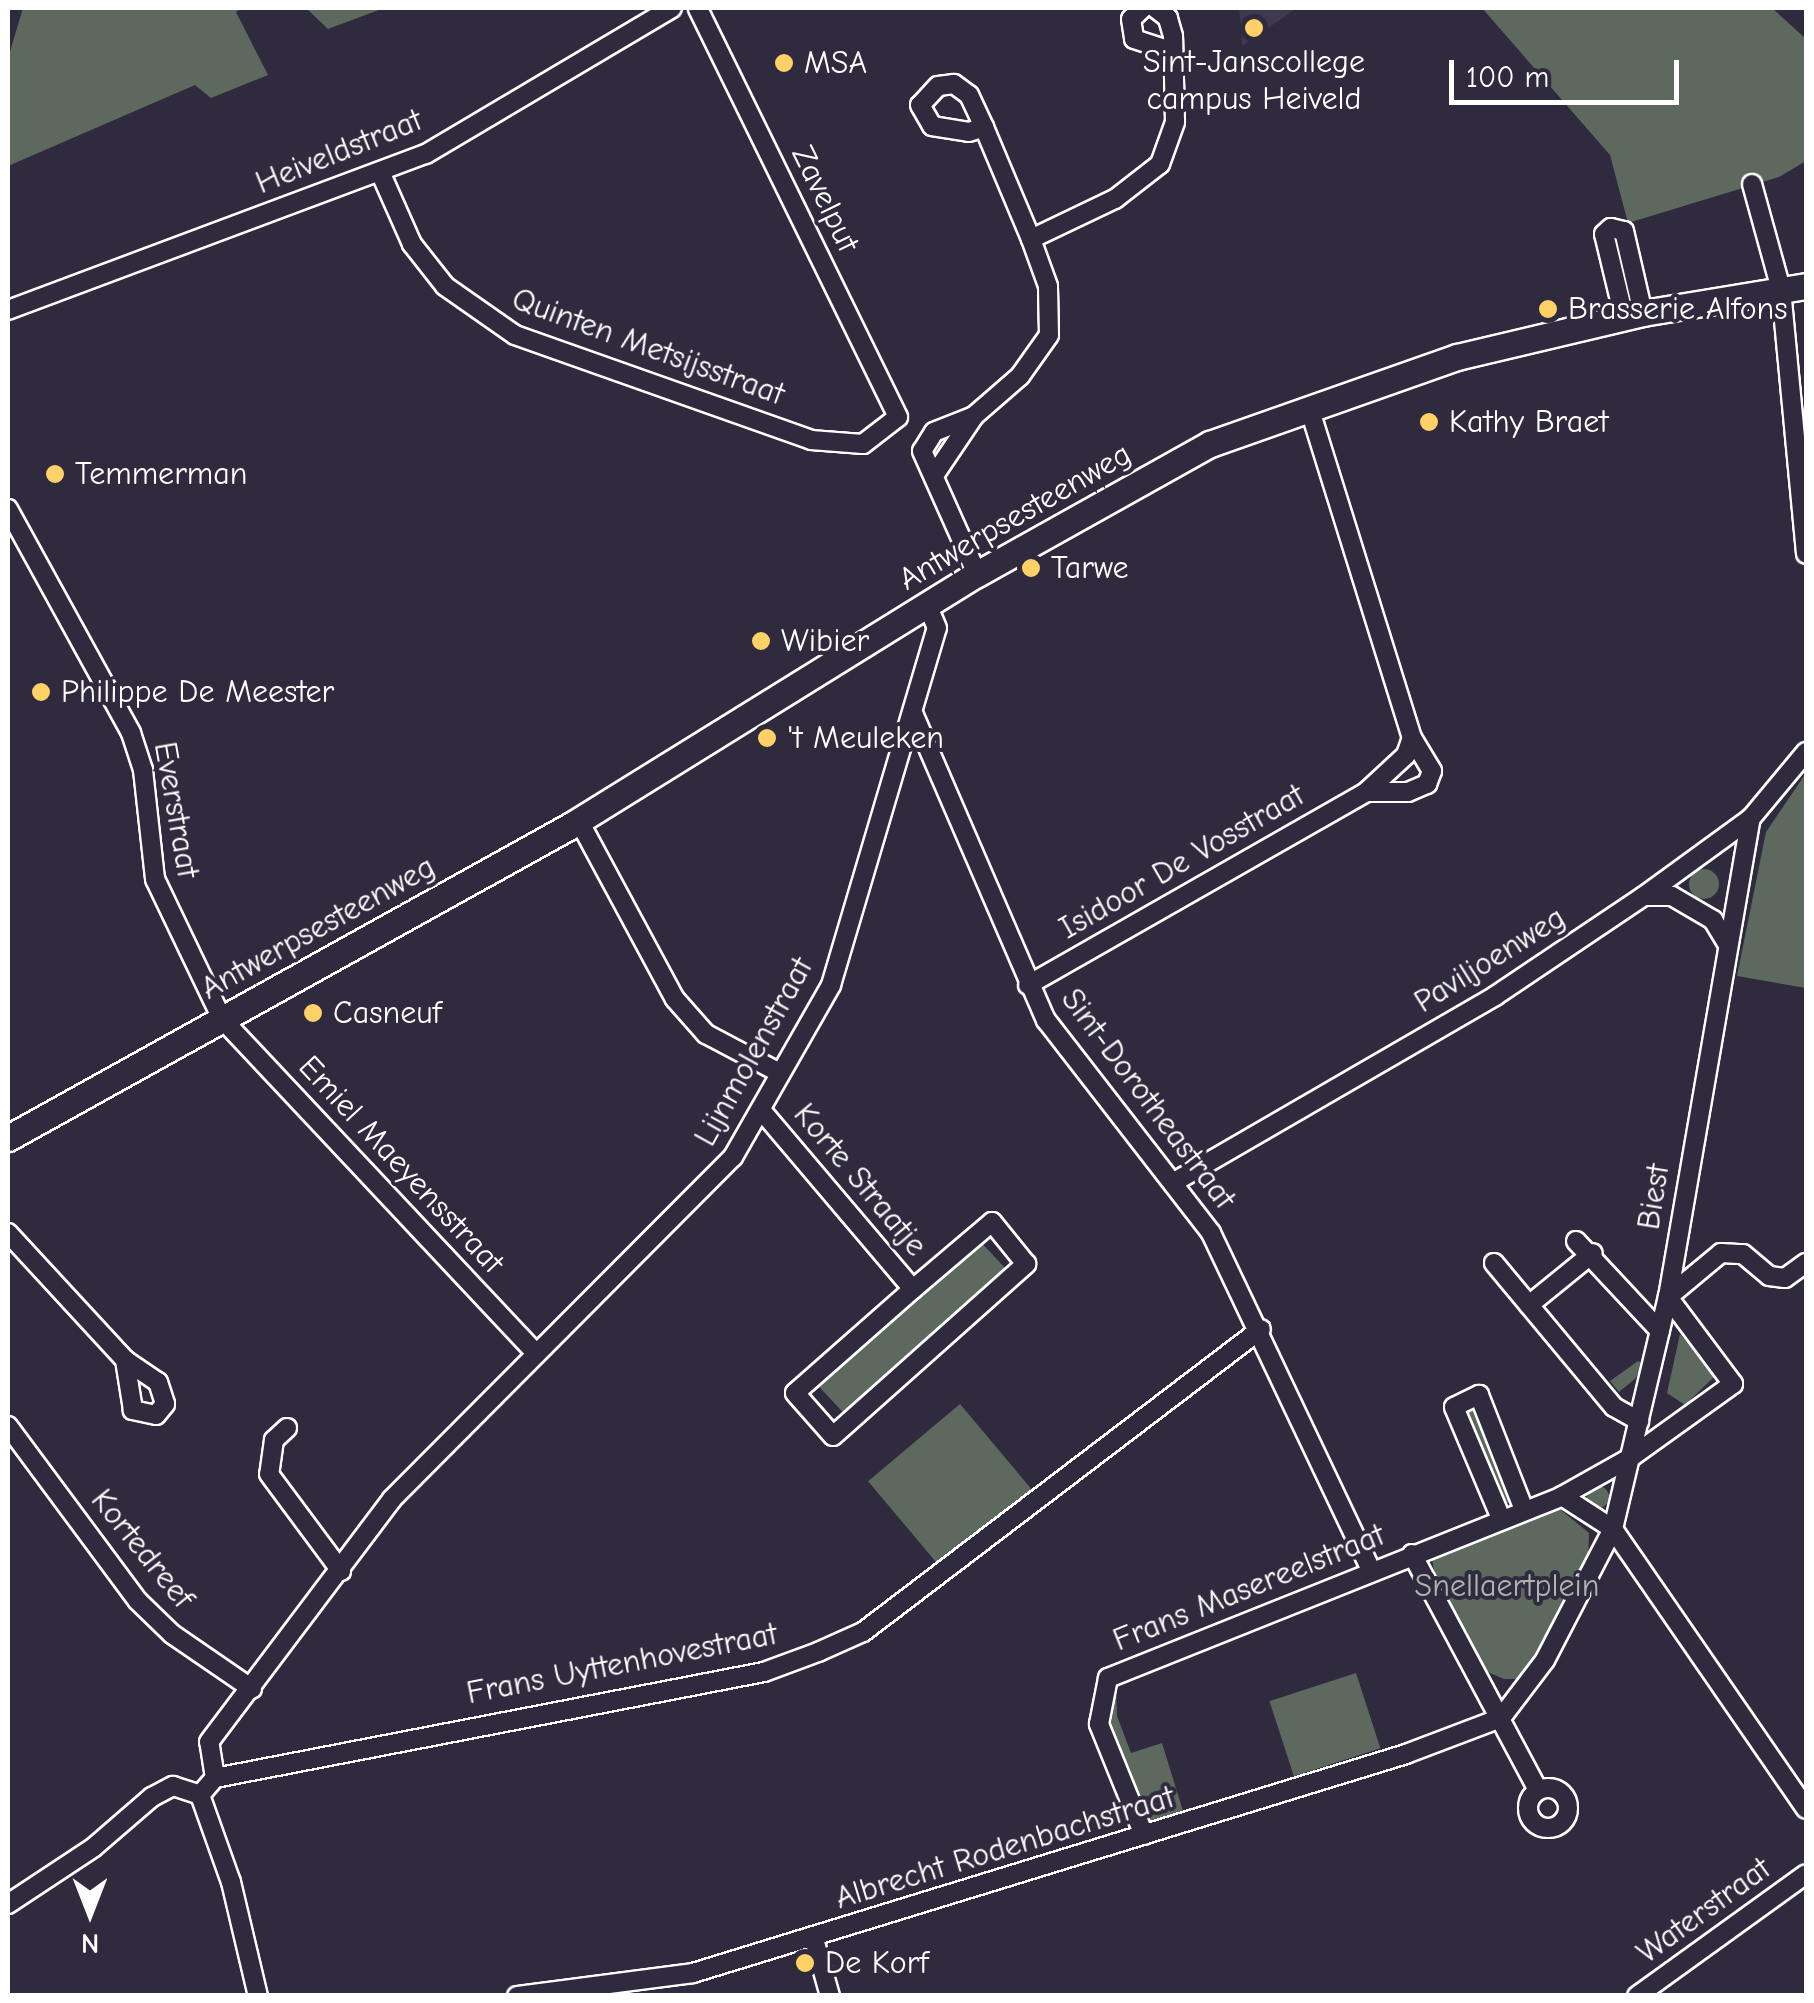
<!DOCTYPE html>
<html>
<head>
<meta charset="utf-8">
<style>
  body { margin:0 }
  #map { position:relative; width:1814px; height:2003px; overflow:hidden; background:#2f2a3d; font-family:"Comic Neue",sans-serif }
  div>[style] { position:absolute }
  .built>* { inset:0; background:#3f394f }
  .green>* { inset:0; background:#5d695f; transform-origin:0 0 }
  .round { border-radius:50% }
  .roads { filter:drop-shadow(2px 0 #fff) drop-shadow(-2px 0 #fff) drop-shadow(0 2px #fff) drop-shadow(0 -2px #fff) }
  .minor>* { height:18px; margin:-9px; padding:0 9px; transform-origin:9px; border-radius:9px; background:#2f2a3d }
  .minor>.ring { margin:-9px; padding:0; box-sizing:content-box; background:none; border:18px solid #2f2a3d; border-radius:50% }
  .secondary>* { height:25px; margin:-12.5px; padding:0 12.5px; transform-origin:12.5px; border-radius:12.5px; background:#2f2a3d }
  .dots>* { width:28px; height:28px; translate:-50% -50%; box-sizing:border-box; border:5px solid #2f2a3d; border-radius:50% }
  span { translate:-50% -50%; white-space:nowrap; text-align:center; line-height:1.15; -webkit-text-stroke:8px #2f2a3d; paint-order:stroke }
  .poi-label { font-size:32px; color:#fff }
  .left { translate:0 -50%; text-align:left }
  .street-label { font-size:32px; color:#fff }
  .park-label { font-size:32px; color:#aeb4af }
  .frame { position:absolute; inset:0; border:10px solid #fff; pointer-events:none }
  .north { position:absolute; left:40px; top:1863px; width:100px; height:100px; -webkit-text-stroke:8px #2f2a3d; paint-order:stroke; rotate:180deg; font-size:28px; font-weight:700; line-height:40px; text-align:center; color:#fff }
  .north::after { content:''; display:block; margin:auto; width:35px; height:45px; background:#fff; clip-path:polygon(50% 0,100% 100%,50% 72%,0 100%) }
  .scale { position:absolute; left:1449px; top:60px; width:230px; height:45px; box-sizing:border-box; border:5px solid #fff; border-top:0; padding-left:12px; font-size:30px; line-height:35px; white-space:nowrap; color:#fff; -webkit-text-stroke:8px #2f2a3d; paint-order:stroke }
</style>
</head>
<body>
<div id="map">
  <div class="built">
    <div style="clip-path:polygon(1239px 8px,1297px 8px,1242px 46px)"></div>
  </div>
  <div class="green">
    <div style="clip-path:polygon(23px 8px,242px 8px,236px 12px,268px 75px,211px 98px,195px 85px,8px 166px,8px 58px)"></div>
    <div style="clip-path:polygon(306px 8px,384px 8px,328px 29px)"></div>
    <div style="clip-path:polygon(1482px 8px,1772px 8px,1806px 39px,1806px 161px,1779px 177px,1628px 223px,1610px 155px)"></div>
    <div style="clip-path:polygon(1806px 773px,1806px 988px,1737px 976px,1766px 832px)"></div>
    <div class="round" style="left:1689px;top:869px;width:30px;height:30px"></div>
    <div style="left:978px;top:1239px;width:47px;height:217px;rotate:47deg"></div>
    <div style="clip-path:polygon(1680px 1334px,1715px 1376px,1685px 1405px,1667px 1393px)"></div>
    <div style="clip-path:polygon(1638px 1361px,1643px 1364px,1636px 1378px,1619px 1392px,1610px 1381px)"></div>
    <div style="left:960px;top:1404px;width:111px;height:120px;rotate:50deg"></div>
    <div style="left:1475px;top:1404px;width:104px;height:13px;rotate:68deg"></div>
    <div class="round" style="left:1587px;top:1486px;width:22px;height:22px"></div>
    <div style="clip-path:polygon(1556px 1506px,1589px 1533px,1588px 1565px,1539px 1657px,1518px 1679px,1504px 1679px,1483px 1670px,1438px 1592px,1432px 1559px,1442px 1548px)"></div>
    <div style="left:1356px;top:1673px;width:79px;height:91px;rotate:72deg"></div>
    <div style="clip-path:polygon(1116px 1680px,1117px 1716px,1131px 1753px,1162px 1743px,1183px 1811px,1144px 1823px,1105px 1723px)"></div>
  </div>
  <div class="roads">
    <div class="minor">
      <div style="left:1143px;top:8px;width:16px;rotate:137deg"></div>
      <div style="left:1131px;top:19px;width:20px;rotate:81deg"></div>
      <div style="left:1134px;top:39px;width:38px;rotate:18deg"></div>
      <div style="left:381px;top:174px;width:77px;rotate:66.1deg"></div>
      <div style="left:412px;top:244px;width:53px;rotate:51.8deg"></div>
      <div style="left:445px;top:286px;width:85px;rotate:35deg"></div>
      <div style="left:515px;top:335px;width:314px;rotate:19.5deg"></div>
      <div style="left:811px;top:440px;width:52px;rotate:4.4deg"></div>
      <div style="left:863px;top:444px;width:44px;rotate:-37.6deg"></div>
      <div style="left:898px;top:417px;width:455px;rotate:-116.1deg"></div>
      <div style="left:1752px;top:184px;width:109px;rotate:74.6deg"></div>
      <div style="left:1781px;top:289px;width:266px;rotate:84.6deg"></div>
      <div style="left:1031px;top:239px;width:93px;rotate:-25.5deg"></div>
      <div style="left:1115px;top:199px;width:57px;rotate:-37.9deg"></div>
      <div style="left:1160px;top:164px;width:45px;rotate:-70.3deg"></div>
      <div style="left:1175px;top:122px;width:86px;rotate:-91.3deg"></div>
      <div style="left:1173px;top:36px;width:19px;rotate:-106deg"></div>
      <div style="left:1168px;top:18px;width:16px;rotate:-142deg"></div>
      <div style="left:8px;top:310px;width:446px;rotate:-20.5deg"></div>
      <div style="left:426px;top:154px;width:286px;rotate:-30.7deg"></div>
      <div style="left:1624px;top:317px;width:85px;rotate:-103.5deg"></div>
      <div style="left:1604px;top:234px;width:9px;rotate:-41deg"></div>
      <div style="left:1611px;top:228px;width:13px;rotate:13deg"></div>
      <div style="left:1624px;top:231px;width:84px;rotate:77deg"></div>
      <div style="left:974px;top:416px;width:43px;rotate:158.2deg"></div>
      <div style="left:934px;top:432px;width:22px;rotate:122deg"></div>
      <div style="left:922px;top:451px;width:135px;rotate:65.9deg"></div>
      <div style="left:935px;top:474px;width:70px;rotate:-56.1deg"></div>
      <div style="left:974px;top:416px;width:61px;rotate:-41deg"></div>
      <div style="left:1020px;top:376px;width:50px;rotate:-54.7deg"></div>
      <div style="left:1049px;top:335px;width:49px;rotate:-91.2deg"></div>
      <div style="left:1048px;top:286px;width:50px;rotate:-109.9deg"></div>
      <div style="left:1031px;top:239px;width:121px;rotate:-112.8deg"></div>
      <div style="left:984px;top:127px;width:35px;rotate:-115deg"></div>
      <div style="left:969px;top:95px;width:19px;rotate:-144deg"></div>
      <div style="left:954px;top:84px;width:16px;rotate:173deg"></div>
      <div style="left:938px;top:86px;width:26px;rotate:133deg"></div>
      <div style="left:920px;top:105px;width:24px;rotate:60deg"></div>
      <div style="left:932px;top:126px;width:37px;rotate:9deg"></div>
      <div style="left:969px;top:132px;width:16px;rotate:-18deg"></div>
      <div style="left:8px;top:509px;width:256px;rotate:61.2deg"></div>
      <div style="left:131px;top:733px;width:39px;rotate:72deg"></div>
      <div style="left:143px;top:770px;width:110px;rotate:83.7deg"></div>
      <div style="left:155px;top:879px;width:155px;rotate:64.4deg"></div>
      <div style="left:222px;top:1019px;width:458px;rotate:46.8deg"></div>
      <div style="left:913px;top:713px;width:335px;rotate:66.6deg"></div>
      <div style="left:1046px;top:1020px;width:269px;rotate:52.2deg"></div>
      <div style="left:1211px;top:1233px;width:373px;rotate:64.6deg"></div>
      <div style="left:1366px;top:792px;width:42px"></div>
      <div style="left:1408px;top:792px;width:21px;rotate:-23deg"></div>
      <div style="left:1427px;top:784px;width:14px;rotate:-69deg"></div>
      <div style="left:1432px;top:771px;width:39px;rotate:-121deg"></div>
      <div style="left:579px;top:821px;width:202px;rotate:61.7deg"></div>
      <div style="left:675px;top:999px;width:47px;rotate:48.5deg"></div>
      <div style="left:706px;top:1034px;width:84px;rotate:27.8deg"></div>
      <div style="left:1644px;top:896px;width:28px"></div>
      <div style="left:1672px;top:896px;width:48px;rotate:30.3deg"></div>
      <div style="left:1713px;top:920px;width:27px;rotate:59deg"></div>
      <div style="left:1028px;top:985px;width:389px;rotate:-29.7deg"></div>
      <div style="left:1366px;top:792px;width:54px;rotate:-42.8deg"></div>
      <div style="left:1406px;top:755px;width:18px;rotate:-71deg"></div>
      <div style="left:1412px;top:738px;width:347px;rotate:-107.3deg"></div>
      <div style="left:761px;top:1110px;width:235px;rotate:49.7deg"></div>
      <div style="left:913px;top:1289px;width:157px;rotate:138.6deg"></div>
      <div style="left:795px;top:1393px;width:57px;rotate:48.5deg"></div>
      <div style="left:833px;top:1436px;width:259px;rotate:-41.7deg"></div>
      <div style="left:1026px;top:1264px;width:54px;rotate:-129deg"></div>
      <div style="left:992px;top:1222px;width:104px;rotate:139.7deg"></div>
      <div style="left:1176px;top:1181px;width:369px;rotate:-30.1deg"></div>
      <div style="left:1495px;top:996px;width:179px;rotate:-33.9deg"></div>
      <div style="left:1644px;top:896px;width:132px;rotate:-36.1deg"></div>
      <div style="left:1751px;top:818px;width:86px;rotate:-50.2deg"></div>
      <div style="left:8px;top:1233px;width:173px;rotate:47.3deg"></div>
      <div style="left:125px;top:1360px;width:40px;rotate:34deg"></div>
      <div style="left:158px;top:1382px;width:23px;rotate:72deg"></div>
      <div style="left:165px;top:1404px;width:14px;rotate:129deg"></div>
      <div style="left:156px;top:1415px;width:24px;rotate:-168deg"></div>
      <div style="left:133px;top:1410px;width:51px;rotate:-99.1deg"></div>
      <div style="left:1576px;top:1241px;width:123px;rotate:47deg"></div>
      <div style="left:1494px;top:1263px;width:187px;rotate:50.2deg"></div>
      <div style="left:1614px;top:1407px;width:29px;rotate:29deg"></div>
      <div style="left:1529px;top:1305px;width:82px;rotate:-39.1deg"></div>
      <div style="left:8px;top:1426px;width:218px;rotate:53.4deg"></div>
      <div style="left:138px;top:1601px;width:47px;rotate:44.1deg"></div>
      <div style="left:172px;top:1634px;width:97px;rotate:34.5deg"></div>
      <div style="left:287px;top:1428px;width:18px;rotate:137deg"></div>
      <div style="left:274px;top:1440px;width:34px;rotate:98deg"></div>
      <div style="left:269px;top:1474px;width:121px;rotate:53.4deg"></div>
      <div style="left:1562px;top:1496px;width:61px;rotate:32.9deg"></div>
      <div style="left:1613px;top:1529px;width:340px;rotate:55.4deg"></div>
      <div style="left:1500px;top:1516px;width:118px;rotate:-112.9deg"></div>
      <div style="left:1454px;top:1407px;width:28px;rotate:-26deg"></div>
      <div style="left:1479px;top:1395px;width:120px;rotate:68.6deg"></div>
      <div style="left:1412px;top:1554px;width:268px;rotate:61.9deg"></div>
      <div style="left:1501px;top:1718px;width:73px;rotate:-52.8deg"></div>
      <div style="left:1545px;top:1660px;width:148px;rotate:-62.6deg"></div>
      <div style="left:1613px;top:1529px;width:238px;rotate:-76.7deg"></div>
      <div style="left:1668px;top:1297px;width:486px;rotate:-80.2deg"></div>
      <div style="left:215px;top:1778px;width:36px;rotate:-99deg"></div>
      <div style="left:209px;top:1742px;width:304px;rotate:-53deg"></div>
      <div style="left:392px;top:1499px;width:483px;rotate:-45.1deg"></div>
      <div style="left:733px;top:1157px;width:198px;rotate:-60.3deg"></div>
      <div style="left:831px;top:985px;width:372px;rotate:-73.5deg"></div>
      <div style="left:937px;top:628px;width:25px;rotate:-113deg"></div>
      <div class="ring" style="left:1528px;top:1788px;width:22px;height:22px"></div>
      <div style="left:200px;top:1795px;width:23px;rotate:-49deg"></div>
      <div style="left:215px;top:1778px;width:559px;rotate:-10.93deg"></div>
      <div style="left:764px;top:1672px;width:58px;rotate:-20.3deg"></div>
      <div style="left:818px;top:1652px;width:49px;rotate:-24deg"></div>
      <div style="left:863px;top:1632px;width:500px;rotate:-37.28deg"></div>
      <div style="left:200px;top:1795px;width:92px;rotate:70.4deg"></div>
      <div style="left:231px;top:1882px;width:117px;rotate:76.7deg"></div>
      <div style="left:1144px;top:1835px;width:120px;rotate:-112.1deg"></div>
      <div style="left:1099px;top:1724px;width:47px;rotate:-78.9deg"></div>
      <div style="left:1108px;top:1678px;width:489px;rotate:-21.8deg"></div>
      <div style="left:1562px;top:1496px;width:78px;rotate:-29.2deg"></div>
      <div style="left:1630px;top:1458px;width:127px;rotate:-35.7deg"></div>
      <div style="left:1733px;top:1384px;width:109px;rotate:-126.8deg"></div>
      <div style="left:1668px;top:1297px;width:69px;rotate:-39.7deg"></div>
      <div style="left:1721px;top:1253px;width:22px;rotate:3deg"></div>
      <div style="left:1743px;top:1254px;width:34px;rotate:40deg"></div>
      <div style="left:1769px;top:1276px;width:16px;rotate:7deg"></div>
      <div style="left:1785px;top:1278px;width:26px;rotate:-36deg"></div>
      <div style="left:8px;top:1904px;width:103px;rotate:-33.5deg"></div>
      <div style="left:94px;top:1847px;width:77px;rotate:-40.8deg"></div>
      <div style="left:152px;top:1797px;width:24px;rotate:-28deg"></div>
      <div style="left:173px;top:1786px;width:28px;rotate:18deg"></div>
      <div style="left:814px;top:1939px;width:59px;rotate:74.3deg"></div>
      <div style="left:517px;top:1996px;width:177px;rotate:-7.4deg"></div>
      <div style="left:693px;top:1973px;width:746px;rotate:-17.07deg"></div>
      <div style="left:1406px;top:1754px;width:102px;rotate:-20.8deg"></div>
      <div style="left:1637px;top:1996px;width:208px;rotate:-35.8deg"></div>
    </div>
    <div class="secondary">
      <div style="left:8px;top:1138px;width:643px;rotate:-29.04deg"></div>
      <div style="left:570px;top:826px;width:479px;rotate:-31.8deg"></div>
      <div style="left:977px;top:574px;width:267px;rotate:-29.2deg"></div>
      <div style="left:1210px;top:444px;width:262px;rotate:-19.4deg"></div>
      <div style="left:1457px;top:357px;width:191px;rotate:-13.3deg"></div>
      <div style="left:1643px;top:313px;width:165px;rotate:-9.4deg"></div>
    </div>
  </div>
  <div class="dots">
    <div style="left:1254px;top:28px;background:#ffd166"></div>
    <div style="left:784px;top:63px;background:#ffd166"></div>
    <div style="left:1548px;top:309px;background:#ffd166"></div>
    <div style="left:1429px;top:422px;background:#ffd166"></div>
    <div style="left:55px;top:474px;background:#ffd166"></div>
    <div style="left:1031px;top:568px;background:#ffd166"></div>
    <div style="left:761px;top:641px;background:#ffd166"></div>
    <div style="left:41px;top:692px;background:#ffd166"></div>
    <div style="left:767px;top:738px;background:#ffd166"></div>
    <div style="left:313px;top:1013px;background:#ffd166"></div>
    <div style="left:805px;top:1963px;background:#ffd166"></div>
  </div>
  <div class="poi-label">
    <span class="left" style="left:804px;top:63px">MSA</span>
    <span style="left:1254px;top:81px">Sint-Janscollege<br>campus Heiveld</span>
    <span class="left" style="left:1568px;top:309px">Brasserie Alfons</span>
    <span class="left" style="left:1449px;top:422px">Kathy Braet</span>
    <span class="left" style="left:75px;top:474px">Temmerman</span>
    <span class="left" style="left:1051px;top:568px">Tarwe</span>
    <span class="left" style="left:781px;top:641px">Wibier</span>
    <span class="left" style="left:61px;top:692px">Philippe De Meester</span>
    <span class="left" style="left:787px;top:738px">'t Meuleken</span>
    <span class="left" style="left:333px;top:1013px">Casneuf</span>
    <span class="left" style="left:825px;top:1963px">De Korf</span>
  </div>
  <div class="street-label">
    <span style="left:339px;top:152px;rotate:-22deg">Heiveldstraat</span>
    <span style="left:825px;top:199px;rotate:64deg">Zavelput</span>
    <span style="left:648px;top:347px;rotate:20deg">Quinten Metsijsstraat</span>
    <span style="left:1015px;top:517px;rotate:-30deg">Antwerpsesteenweg</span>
    <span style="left:176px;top:810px;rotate:80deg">Everstraat</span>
    <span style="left:1182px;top:862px;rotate:-30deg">Isidoor De Vosstraat</span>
    <span style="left:318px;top:928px;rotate:-29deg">Antwerpsesteenweg</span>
    <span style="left:1490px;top:960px;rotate:-32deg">Paviljoenweg</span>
    <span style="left:754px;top:1052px;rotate:-61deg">Lijnmolenstraat</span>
    <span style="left:1148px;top:1099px;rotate:53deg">Sint-Dorotheastraat</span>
    <span style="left:401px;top:1165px;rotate:47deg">Emiel Maeyensstraat</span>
    <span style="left:860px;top:1180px;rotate:50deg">Korte Straatje</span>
    <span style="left:1654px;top:1197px;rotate:-81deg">Biest</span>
    <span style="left:142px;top:1549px;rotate:51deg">Kortedreef</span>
    <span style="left:1249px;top:1588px;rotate:-22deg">Frans Masereelstraat</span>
    <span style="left:622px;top:1664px;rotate:-11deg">Frans Uyttenhovestraat</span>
    <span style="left:1005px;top:1848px;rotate:-17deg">Albrecht Rodenbachstraat</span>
    <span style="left:1704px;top:1911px;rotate:-36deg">Waterstraat</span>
  </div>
  <div class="park-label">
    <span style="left:1507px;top:1586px">Snellaertplein</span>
  </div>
  <div class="frame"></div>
  <div class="north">N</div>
  <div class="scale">100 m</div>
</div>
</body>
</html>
